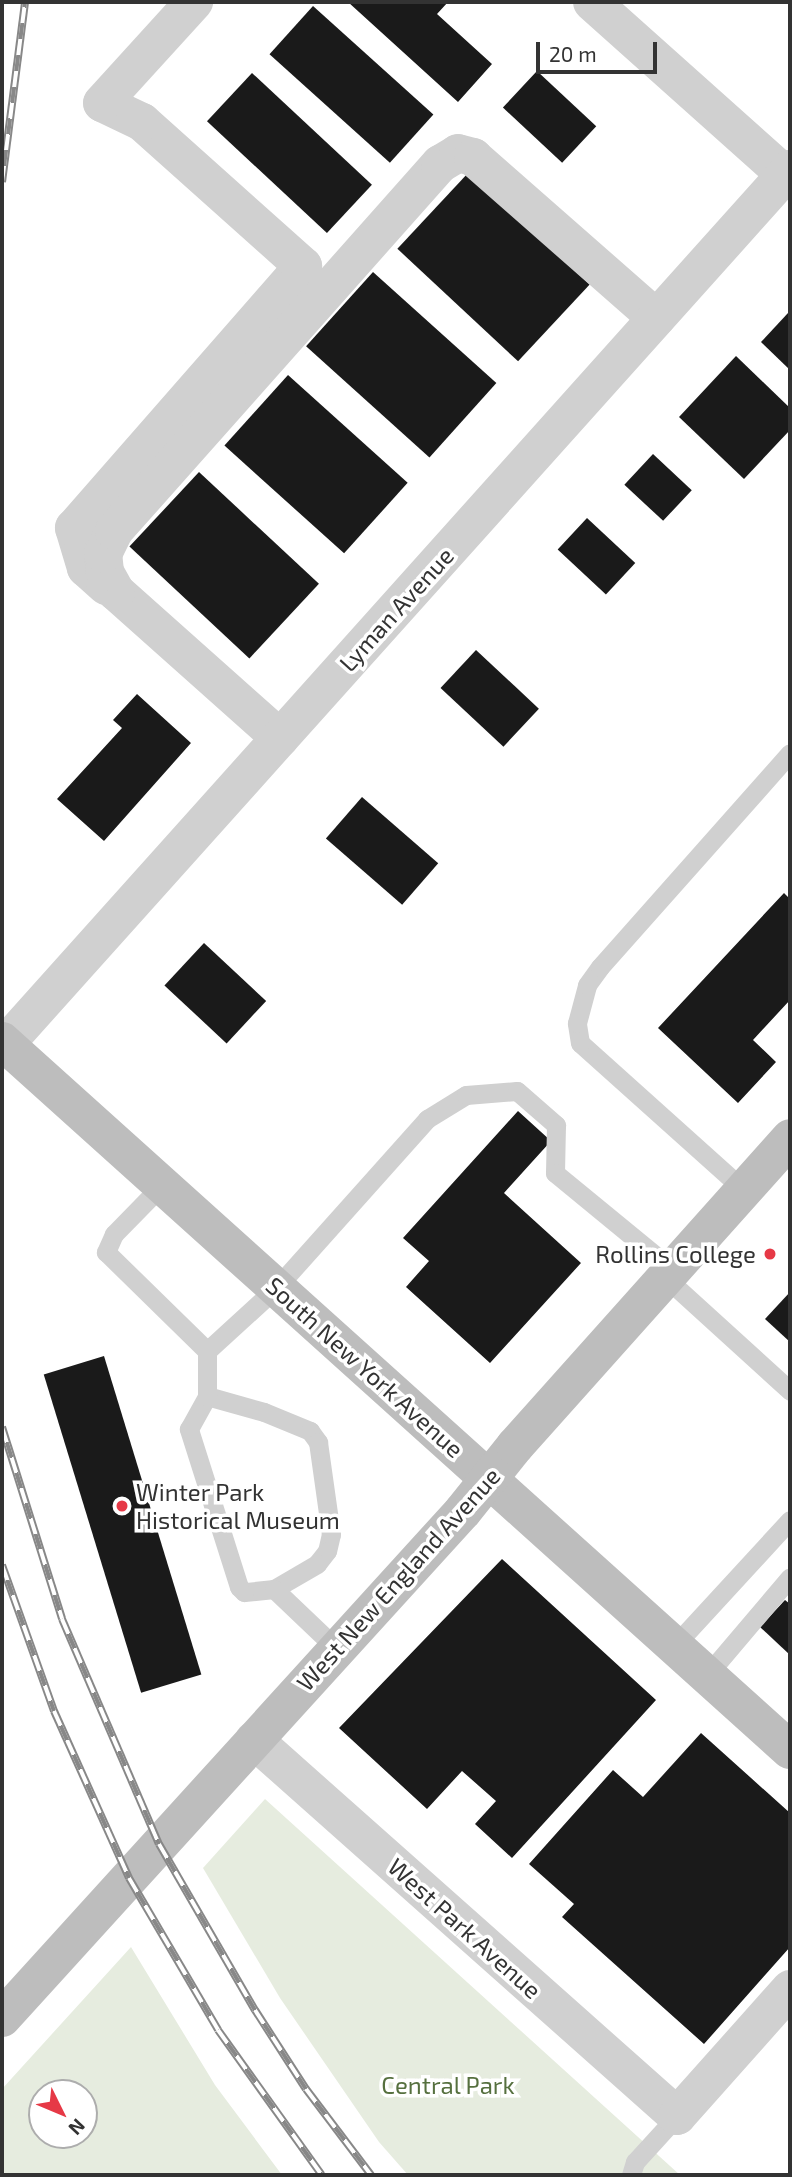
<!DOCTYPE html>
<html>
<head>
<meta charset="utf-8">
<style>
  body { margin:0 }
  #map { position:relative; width:792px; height:2177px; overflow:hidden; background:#fff; font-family:"Exo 2",sans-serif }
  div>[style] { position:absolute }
  .green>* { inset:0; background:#e6ecdf }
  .building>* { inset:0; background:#1a1a1a; transform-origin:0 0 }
  .lane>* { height:19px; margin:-9.5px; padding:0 9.5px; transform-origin:9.5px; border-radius:9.5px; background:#d0d0d0 }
  .street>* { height:38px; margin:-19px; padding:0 19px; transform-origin:19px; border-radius:19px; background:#d0d0d0 }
  .secondary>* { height:38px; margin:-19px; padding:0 19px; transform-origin:19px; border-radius:19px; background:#bdbdbd }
  .rail>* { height:8px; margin-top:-4px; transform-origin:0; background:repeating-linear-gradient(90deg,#fff 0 16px,#888 0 32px); box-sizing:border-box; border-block:2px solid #888 }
  .dots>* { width:19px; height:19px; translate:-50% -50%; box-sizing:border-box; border:4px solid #fff; border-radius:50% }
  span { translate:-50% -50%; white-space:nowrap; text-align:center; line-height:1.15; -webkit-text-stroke:7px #fff; paint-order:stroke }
  .street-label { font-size:24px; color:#333 }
  .poi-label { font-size:24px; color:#333 }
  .right { translate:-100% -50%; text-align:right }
  .left { translate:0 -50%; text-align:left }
  .park-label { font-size:24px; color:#56703f }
  .frame { position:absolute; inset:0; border:4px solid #333; pointer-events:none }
  .north { position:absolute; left:28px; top:2079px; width:70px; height:70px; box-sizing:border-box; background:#fff; border:2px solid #adadad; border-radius:50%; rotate:133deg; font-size:19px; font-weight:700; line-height:28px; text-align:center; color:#333 }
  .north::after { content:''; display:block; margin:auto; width:24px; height:32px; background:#e63946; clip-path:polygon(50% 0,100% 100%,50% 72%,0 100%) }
  .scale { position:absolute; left:536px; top:42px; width:121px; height:32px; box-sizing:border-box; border:4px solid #333; border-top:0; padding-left:9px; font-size:21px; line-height:24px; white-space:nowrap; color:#333; -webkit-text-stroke:5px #fff; paint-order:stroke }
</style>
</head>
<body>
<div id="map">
  <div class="green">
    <div style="clip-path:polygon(265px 1799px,680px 2175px,408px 2175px,379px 2142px,280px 1998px,203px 1868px)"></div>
    <div style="clip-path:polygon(evenodd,131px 1947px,215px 2085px,282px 2175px,2px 2175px,2px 2089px,131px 1947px,42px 2093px,84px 2093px,84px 2135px,42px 2135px,42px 2093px)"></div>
  </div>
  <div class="building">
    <div style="clip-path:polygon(348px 2px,448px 2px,437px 14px,492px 64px,458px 102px)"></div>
    <div style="left:313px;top:6px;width:162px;height:65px;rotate:42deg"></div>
    <div style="left:537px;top:71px;width:81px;height:50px;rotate:43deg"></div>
    <div style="left:252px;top:73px;width:164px;height:66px;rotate:43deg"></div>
    <div style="left:469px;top:172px;width:165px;height:105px;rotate:43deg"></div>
    <div style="left:373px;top:272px;width:166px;height:100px;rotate:42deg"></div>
    <div style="clip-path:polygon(788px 313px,790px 315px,790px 370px,761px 342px)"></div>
    <div style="clip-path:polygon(736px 356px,790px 408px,790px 430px,744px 479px,679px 417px)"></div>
    <div style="left:288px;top:375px;width:161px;height:95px;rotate:42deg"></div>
    <div style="left:653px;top:454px;width:53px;height:42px;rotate:43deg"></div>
    <div style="left:199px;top:472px;width:164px;height:102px;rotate:43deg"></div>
    <div style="left:587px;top:518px;width:66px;height:43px;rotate:43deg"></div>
    <div style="left:476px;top:650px;width:86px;height:52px;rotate:43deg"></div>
    <div style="clip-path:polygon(137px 694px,191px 743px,104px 841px,57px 799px,122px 728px,113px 720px)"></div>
    <div style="left:362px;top:797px;width:101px;height:55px;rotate:41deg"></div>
    <div style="clip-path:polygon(784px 893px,790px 899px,790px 1000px,753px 1040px,776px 1062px,738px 1103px,658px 1028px)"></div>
    <div style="left:204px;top:943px;width:85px;height:58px;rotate:43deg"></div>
    <div style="clip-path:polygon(518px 1111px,551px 1141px,504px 1193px,581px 1263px,490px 1363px,406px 1287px,429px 1261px,403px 1238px)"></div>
    <div style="clip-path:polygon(790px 1292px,790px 1342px,765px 1319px)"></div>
    <div style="left:104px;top:1356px;width:333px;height:63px;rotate:73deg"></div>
    <div style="clip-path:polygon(502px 1559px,656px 1700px,512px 1858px,475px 1824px,496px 1801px,462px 1771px,427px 1809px,339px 1728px)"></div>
    <div style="clip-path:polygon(785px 1600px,790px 1604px,790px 1655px,760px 1627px)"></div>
    <div style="clip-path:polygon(701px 1733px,790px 1813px,790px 1947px,704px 2044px,562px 1917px,574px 1904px,529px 1864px,613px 1770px,643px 1797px)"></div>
  </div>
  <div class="lane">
    <div style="left:162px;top:1185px;width:69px;rotate:134.4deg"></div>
    <div style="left:114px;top:1234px;width:20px;rotate:114deg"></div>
    <div style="left:106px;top:1252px;width:141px;rotate:44.4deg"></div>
    <div style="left:207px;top:1351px;width:93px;rotate:-42.4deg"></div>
    <div style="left:276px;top:1288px;width:227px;rotate:-48.2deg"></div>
    <div style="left:427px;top:1119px;width:46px;rotate:-31.6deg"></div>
    <div style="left:466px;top:1095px;width:51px;rotate:-4.5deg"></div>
    <div style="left:517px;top:1091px;width:52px;rotate:41.1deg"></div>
    <div style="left:556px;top:1125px;width:48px;rotate:91.2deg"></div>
    <div style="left:555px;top:1173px;width:153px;rotate:39.4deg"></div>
    <div style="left:744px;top:1190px;width:220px;rotate:-138.1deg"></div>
    <div style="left:580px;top:1043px;width:20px;rotate:-99deg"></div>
    <div style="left:577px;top:1023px;width:39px;rotate:-75deg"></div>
    <div style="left:587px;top:985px;width:22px;rotate:-54deg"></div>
    <div style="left:600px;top:967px;width:286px;rotate:-48.4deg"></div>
    <div style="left:666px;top:1278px;width:168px;rotate:42.3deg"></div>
    <div style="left:207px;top:1396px;width:59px;rotate:15.7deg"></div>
    <div style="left:264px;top:1412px;width:50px;rotate:22.4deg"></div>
    <div style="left:310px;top:1431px;width:14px;rotate:54deg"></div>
    <div style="left:318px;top:1442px;width:93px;rotate:82deg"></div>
    <div style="left:331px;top:1534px;width:17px;rotate:103deg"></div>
    <div style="left:327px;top:1551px;width:16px;rotate:128deg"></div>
    <div style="left:317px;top:1564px;width:50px;rotate:149.8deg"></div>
    <div style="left:274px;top:1589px;width:30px;rotate:174deg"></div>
    <div style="left:244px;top:1592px;width:7px;rotate:-135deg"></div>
    <div style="left:239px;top:1587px;width:166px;rotate:-107.6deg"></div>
    <div style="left:189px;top:1429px;width:38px;rotate:-61deg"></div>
    <div style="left:207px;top:1396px;width:45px;rotate:-90deg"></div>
    <div style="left:274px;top:1589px;width:87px;rotate:43.6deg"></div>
    <div style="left:674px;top:1646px;width:171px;rotate:-47.4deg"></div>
    <div style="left:707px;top:1675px;width:128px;rotate:-49.7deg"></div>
    <div style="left:631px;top:2175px;width:14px;rotate:-73deg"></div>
    <div style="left:635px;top:2162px;width:62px;rotate:-47.6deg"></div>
  </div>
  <div class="street">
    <div style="left:592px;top:2px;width:266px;rotate:41.8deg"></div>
    <div style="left:106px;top:586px;width:27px;rotate:-138deg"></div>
    <div style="left:86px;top:568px;width:42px;rotate:-106.7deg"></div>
    <div style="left:74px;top:528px;width:348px;rotate:-48.8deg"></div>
    <div style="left:303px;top:266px;width:216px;rotate:-138.2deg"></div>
    <div style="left:142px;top:122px;width:44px;rotate:-154.6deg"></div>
    <div style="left:102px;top:103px;width:137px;rotate:-47.7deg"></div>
    <div style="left:280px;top:738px;width:220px;rotate:-138.3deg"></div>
    <div style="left:116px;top:592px;width:23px;rotate:-119deg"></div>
    <div style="left:105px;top:572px;width:18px;rotate:-96deg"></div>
    <div style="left:103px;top:554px;width:25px;rotate:-64deg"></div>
    <div style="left:114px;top:531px;width:491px;rotate:-48.4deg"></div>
    <div style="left:440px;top:164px;width:21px;rotate:-31deg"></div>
    <div style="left:458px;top:153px;width:16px;rotate:15deg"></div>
    <div style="left:473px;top:157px;width:244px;rotate:41.3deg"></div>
    <div style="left:2px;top:1048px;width:1181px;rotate:-48.12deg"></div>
    <div style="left:254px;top:1740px;width:566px;rotate:41.63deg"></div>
    <div style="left:677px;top:2116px;width:170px;rotate:-48.3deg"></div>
  </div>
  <div class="secondary">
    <div style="left:2px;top:1041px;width:1060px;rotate:41.98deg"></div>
    <div style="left:2px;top:2018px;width:685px;rotate:-47.72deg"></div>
    <div style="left:463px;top:1511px;width:83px;rotate:-51.3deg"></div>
    <div style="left:515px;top:1446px;width:413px;rotate:-48.2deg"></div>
  </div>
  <div class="rail">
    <div style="left:2px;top:182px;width:181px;rotate:-82.7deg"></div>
    <div style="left:2px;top:1427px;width:201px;rotate:72.6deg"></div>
    <div style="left:62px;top:1619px;width:245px;rotate:66.7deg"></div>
    <div style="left:159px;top:1844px;width:192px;rotate:60deg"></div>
    <div style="left:255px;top:2010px;width:94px;rotate:57.2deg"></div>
    <div style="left:306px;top:2089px;width:108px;rotate:52.9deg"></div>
    <div style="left:2px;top:1565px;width:155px;rotate:70.4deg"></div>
    <div style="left:54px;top:1711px;width:183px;rotate:65.8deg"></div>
    <div style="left:129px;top:1878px;width:176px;rotate:59.6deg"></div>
    <div style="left:218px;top:2030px;width:178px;rotate:54.4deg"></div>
  </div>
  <div class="dots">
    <div style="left:770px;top:1254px;background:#e63946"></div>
    <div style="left:122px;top:1506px;background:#e63946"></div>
  </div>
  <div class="street-label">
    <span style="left:396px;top:609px;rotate:-48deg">Lyman Avenue</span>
    <span style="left:365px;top:1367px;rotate:42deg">South New York Avenue</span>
    <span style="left:398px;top:1579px;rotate:-48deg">West New England Avenue</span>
    <span style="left:465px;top:1928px;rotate:42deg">West Park Avenue</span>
  </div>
  <div class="poi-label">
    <span class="right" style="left:756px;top:1254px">Rollins College</span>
    <span class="left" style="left:136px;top:1506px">Winter Park<br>Historical Museum</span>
  </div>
  <div class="park-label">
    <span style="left:448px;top:2085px">Central Park</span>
  </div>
  <div class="frame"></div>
  <div class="north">N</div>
  <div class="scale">20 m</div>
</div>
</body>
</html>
